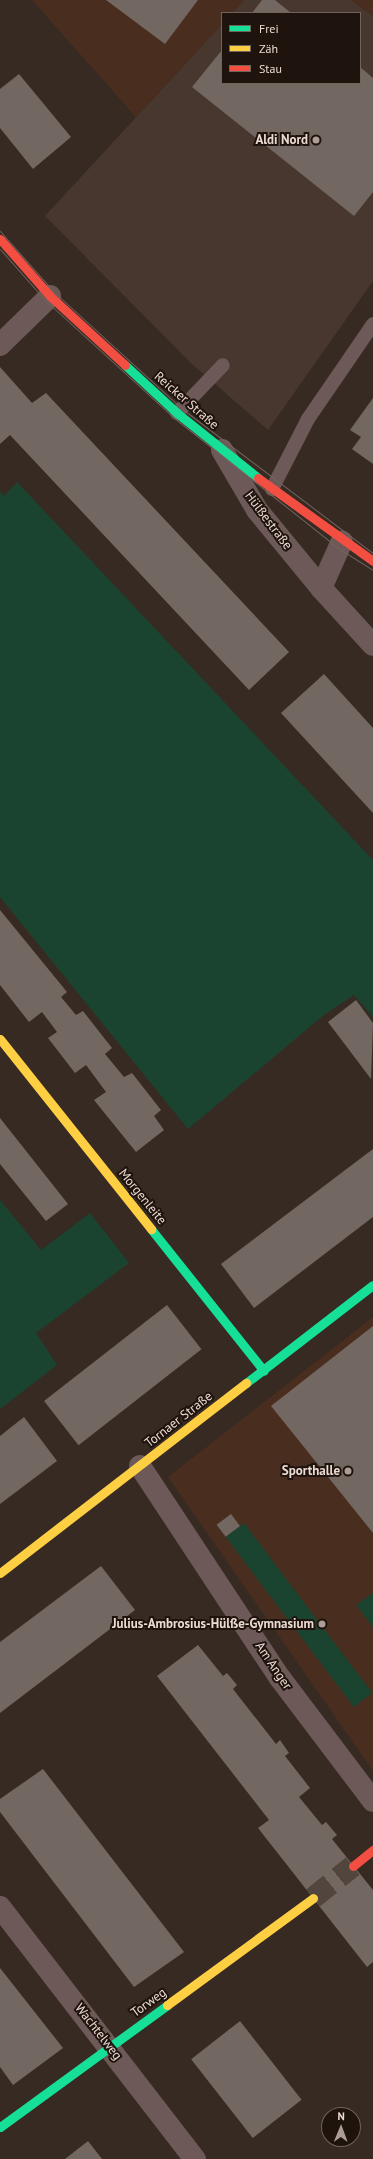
<!DOCTYPE html>
<html>
<head>
<meta charset="utf-8">
<style>
  body { margin:0 }
  #map { position:relative; width:373px; height:2159px; overflow:hidden; background:#372a22; font-family:"PT Sans",sans-serif }
  div>[style] { position:absolute }
  .commercial>* { inset:0; background:#48372e }
  .built>* { inset:0; background:#492d1e }
  .green>* { inset:0; background:#1a4430; transform-origin:0 0 }
  .building>* { inset:0; background:#736861; transform-origin:0 0 }
  .secondary-tunnel>* { height:22px; margin-top:-11px; transform-origin:0; background:repeating-linear-gradient(90deg,#52453d 0 22px,transparent 0 33px) }
  .lane>* { height:14px; margin:-7px; padding:0 7px; transform-origin:7px; border-radius:7px; background:#6d5a58 }
  .street>* { height:22px; margin:-11px; padding:0 11px; transform-origin:11px; border-radius:11px; background:#6d5a58 }
  .fast>* { height:9px; margin:-4.5px; padding:0 4.5px; transform-origin:4.5px; border-radius:4.5px; background:#16e098 }
  .slow>* { height:9px; margin:-4.5px; padding:0 4.5px; transform-origin:4.5px; border-radius:4.5px; background:#ffcf43 }
  .jam>* { height:9px; margin:-4.5px; padding:0 4.5px; transform-origin:4.5px; border-radius:4.5px; background:#f24e42 }
  .tram>* { height:1px; margin:-0.5px; padding:0 0.5px; transform-origin:0.5px; border-radius:0.5px; background:#72635e }
  .dots>* { width:11px; height:11px; translate:-50% -50%; box-sizing:border-box; border:2px solid #1e130d; border-radius:50% }
  span { translate:-50% -50%; white-space:nowrap; text-align:center; line-height:1.15; -webkit-text-stroke:4px #1e130d; paint-order:stroke }
  .poi-label { font-size:13px; color:#ecdbd3; font-weight:700 }
  .right { translate:-100% -50%; text-align:right }
  .street-label { font-size:13px; color:#ecdbd3 }
  .legend { position:absolute; left:221px; top:12px; width:140px; height:72px; box-sizing:border-box; background:#1e130d; border:1px solid #70635c; margin:0; padding:5px 7px; list-style:none; font-size:12px; color:#ecdbd3 }
  .legend li { display:flex; align-items:center; gap:8px; height:20px }
  .legend b { width:20px; border:1px solid #70635c }
  .north { position:absolute; left:321px; top:2107px; width:40px; height:40px; box-sizing:border-box; background:#1e130d; border:1px solid #70635c; border-radius:50%; rotate:1deg; font-size:11px; font-weight:700; line-height:16px; text-align:center; color:#ecdbd3 }
  .north::after { content:''; display:block; margin:auto; width:14px; height:18px; background:#ad9d95; clip-path:polygon(50% 0,100% 100%,50% 72%,0 100%) }
</style>
</head>
<body>
<div id="map">
  <div class="commercial">
    <div style="clip-path:polygon(244px 0,351px 0,373px 16px,373px 281px,268px 430px,192px 364px,45px 216px,222px 24px,222px 83px,360px 83px,360px 13px,232px 13px)"></div>
  </div>
  <div class="built">
    <div style="clip-path:polygon(32px 0,244px 0,232px 13px,222px 13px,222px 24px,136px 117px)"></div>
    <div style="clip-path:polygon(351px 0,373px 0,373px 16px)"></div>
    <div style="clip-path:polygon(373px 1317px,373px 1771px,168px 1477px)"></div>
  </div>
  <div class="green">
    <div style="clip-path:polygon(17px 482px,373px 860px,373px 1017px,354px 995px,324px 1015px,188px 1129px,0 897px,0 491px,4px 496px)"></div>
    <div style="clip-path:polygon(0 1200px,41px 1250px,90px 1213px,129px 1263px,36px 1333px,57px 1365px,0 1409px)"></div>
    <div style="left:244px;top:1523px;width:213px;height:23px;rotate:53deg"></div>
    <div style="clip-path:polygon(373px 1593px,373px 1627px,356px 1605px)"></div>
  </div>
  <div class="building">
    <div style="clip-path:polygon(106px 0,198px 0,165px 44px)"></div>
    <div style="clip-path:polygon(262px 0,275px 0,291px 13px,252px 13px)"></div>
    <div style="clip-path:polygon(222px 50px,222px 83px,360px 83px,360px 67px,373px 78px,373px 192px,354px 216px,192px 87px)"></div>
    <div style="clip-path:polygon(19px 74px,71px 137px,33px 169px,0 128px,0 89px)"></div>
    <div style="clip-path:polygon(0 367px,32px 403px,46px 393px,289px 652px,249px 690px,10px 435px,0 444px)"></div>
    <div style="clip-path:polygon(373px 398px,373px 464px,352px 449px,361px 437px,350px 430px)"></div>
    <div style="clip-path:polygon(324px 674px,373px 728px,373px 813px,281px 713px)"></div>
    <div style="clip-path:polygon(0 910px,67px 992px,61px 997px,76px 1015px,83px 1011px,112px 1048px,105px 1054px,124px 1077px,132px 1073px,161px 1110px,154px 1116px,164px 1130px,136px 1152px,94px 1100px,106px 1092px,86px 1065px,75px 1073px,48px 1038px,57px 1032px,42px 1012px,29px 1022px,0 985px)"></div>
    <div style="clip-path:polygon(356px 1000px,373px 1023px,371px 1079px,328px 1022px)"></div>
    <div style="clip-path:polygon(0 1118px,68px 1204px,46px 1221px,0 1164px)"></div>
    <div style="clip-path:polygon(373px 1149px,373px 1217px,254px 1308px,221px 1264px)"></div>
    <div style="left:167px;top:1305px;width:56px;height:156px;rotate:52deg"></div>
    <div style="clip-path:polygon(373px 1326px,373px 1533px,271px 1406px)"></div>
    <div style="clip-path:polygon(24px 1417px,57px 1461px,0 1504px,0 1436px)"></div>
    <div style="left:231px;top:1514px;width:15px;height:18px;rotate:53deg"></div>
    <div style="clip-path:polygon(101px 1566px,135px 1610px,0 1713px,0 1642px)"></div>
    <div style="clip-path:polygon(198px 1645px,223px 1676px,227px 1673px,237px 1685px,233px 1689px,276px 1744px,280px 1740px,289px 1753px,285px 1756px,310px 1788px,299px 1797px,322px 1825px,326px 1822px,337px 1835px,332px 1839px,373px 1890px,373px 1962px,367px 1967px,258px 1828px,269px 1820px,157px 1676px)"></div>
    <div style="clip-path:polygon(43px 1769px,184px 1952px,134px 1987px,0 1812px,0 1799px)"></div>
    <div style="clip-path:polygon(0 1968px,63px 2048px,13px 2085px,0 2067px)"></div>
    <div style="left:240px;top:2021px;width:100px;height:62px;rotate:52deg"></div>
    <div style="clip-path:polygon(88px 2141px,102px 2159px,65px 2159px)"></div>
  </div>
  <div class="secondary-tunnel">
    <div style="left:313px;top:1898px;width:51px;rotate:-38.7deg"></div>
  </div>
  <div class="lane">
    <div style="left:177px;top:413px;width:66px;rotate:-46.2deg"></div>
    <div style="left:272px;top:489px;width:79px;rotate:-62.8deg"></div>
    <div style="left:308px;top:419px;width:115px;rotate:-55.6deg"></div>
  </div>
  <div class="street">
    <div style="left:0;top:345px;width:70px;rotate:-44.4deg"></div>
    <div style="left:222px;top:450px;width:69px;rotate:59.7deg"></div>
    <div style="left:257px;top:510px;width:101px;rotate:50.6deg"></div>
    <div style="left:321px;top:588px;width:77px;rotate:47.6deg"></div>
    <div style="left:321px;top:588px;width:51px;rotate:-65.9deg"></div>
    <div style="left:140px;top:1466px;width:254px;rotate:56.6deg"></div>
    <div style="left:280px;top:1678px;width:154px;rotate:52.9deg"></div>
    <div style="left:0;top:1907px;width:319px;rotate:52.3deg"></div>
  </div>
  <div class="fast">
    <div style="left:125px;top:365px;width:71px;rotate:42.7deg"></div>
    <div style="left:177px;top:413px;width:104px;rotate:38.7deg"></div>
    <div style="left:151px;top:1229px;width:181px;rotate:51.5deg"></div>
    <div style="left:246px;top:1383px;width:160px;rotate:-37.7deg"></div>
    <div style="left:0;top:2127px;width:207px;rotate:-36.1deg"></div>
  </div>
  <div class="slow">
    <div style="left:0;top:1039px;width:243px;rotate:51.5deg"></div>
    <div style="left:0;top:1573px;width:311px;rotate:-37.7deg"></div>
    <div style="left:167px;top:2005px;width:181px;rotate:-36.2deg"></div>
  </div>
  <div class="jam">
    <div style="left:0;top:239px;width:76px;rotate:48.7deg"></div>
    <div style="left:50px;top:296px;width:102px;rotate:42.6deg"></div>
    <div style="left:258px;top:478px;width:142px;rotate:35.8deg"></div>
    <div style="left:353px;top:1866px;width:26px;rotate:-39deg"></div>
  </div>
  <div class="tram">
    <div style="left:0;top:231px;width:81px;rotate:48.5deg"></div>
    <div style="left:54px;top:292px;width:172px;rotate:42.4deg"></div>
    <div style="left:181px;top:408px;width:241px;rotate:37.1deg"></div>
    <div style="left:0;top:249px;width:68px;rotate:48.6deg"></div>
    <div style="left:45px;top:300px;width:173px;rotate:42.4deg"></div>
    <div style="left:173px;top:417px;width:211px;rotate:38.4deg"></div>
    <div style="left:338px;top:548px;width:41px;rotate:32.2deg"></div>
  </div>
  <div class="dots">
    <div style="left:316px;top:140px;background:#ad9d95"></div>
    <div style="left:348px;top:1471px;background:#ad9d95"></div>
    <div style="left:322px;top:1624px;background:#ad9d95"></div>
  </div>
  <div class="poi-label">
    <span class="right" style="left:308px;top:140px">Aldi Nord</span>
    <span class="right" style="left:340px;top:1471px">Sporthalle</span>
    <span class="right" style="left:314px;top:1624px">Julius-Ambrosius-Hülße-Gymnasium</span>
  </div>
  <div class="street-label">
    <span style="left:186px;top:401px;rotate:41deg">Reicker Straße</span>
    <span style="left:268px;top:521px;rotate:53deg">Hülßestraße</span>
    <span style="left:142px;top:1197px;rotate:51deg">Morgenleite</span>
    <span style="left:179px;top:1420px;rotate:-38deg">Tornaer Straße</span>
    <span style="left:273px;top:1666px;rotate:56deg">Am Anger</span>
    <span style="left:149px;top:2003px;rotate:-36deg">Torweg</span>
    <span style="left:98px;top:2032px;rotate:52deg">Wachtelweg</span>
  </div>
  <ul class="legend">
  <li><b style="height:5px;background:#16e098"></b>Frei</li>
  <li><b style="height:5px;background:#ffcf43"></b>Zäh</li>
  <li><b style="height:5px;background:#f24e42"></b>Stau</li>
  </ul>
  <div class="north">N</div>
</div>
</body>
</html>
